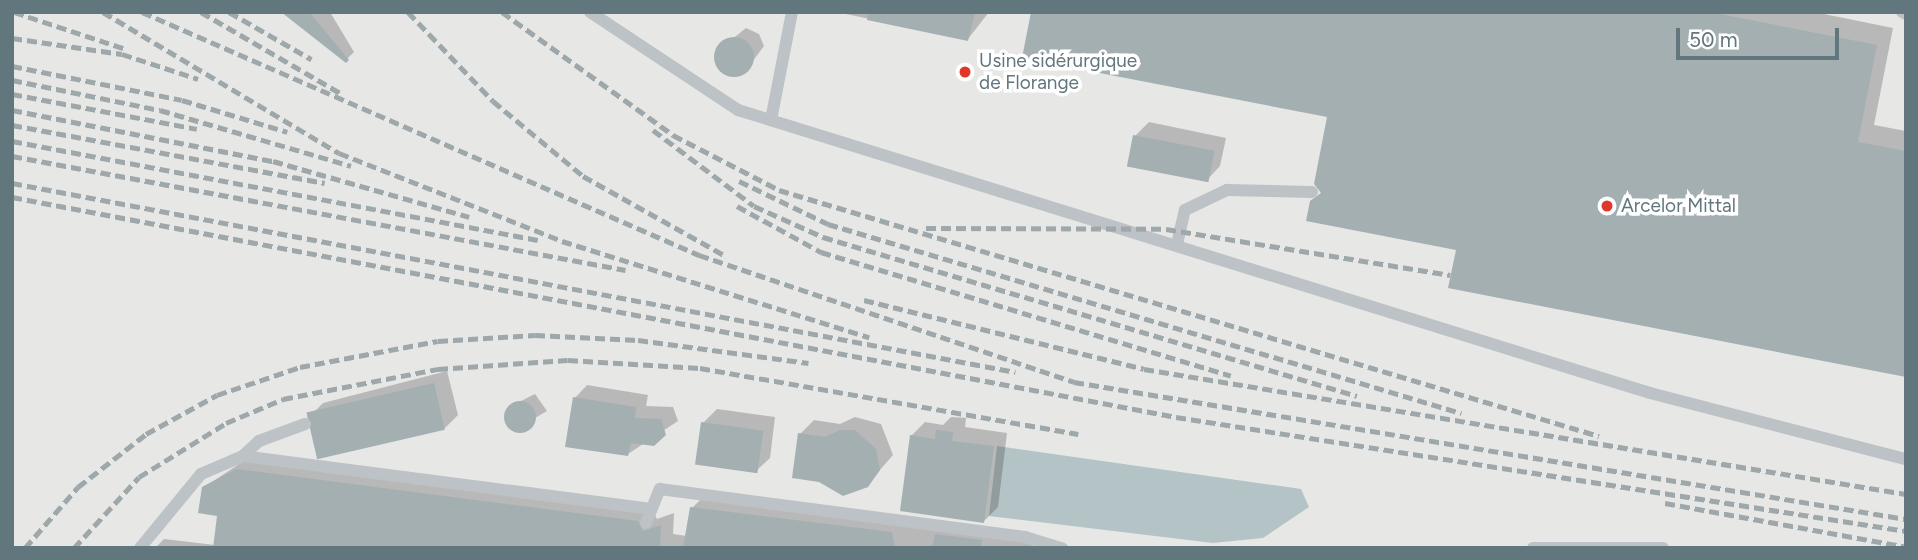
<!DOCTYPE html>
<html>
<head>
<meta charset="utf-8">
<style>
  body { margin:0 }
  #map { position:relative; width:1918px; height:560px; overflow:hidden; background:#f6f6f3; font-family:Figtree,sans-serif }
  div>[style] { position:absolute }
  .built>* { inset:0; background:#e7e7e6; transform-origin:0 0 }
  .water>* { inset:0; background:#b4c4c6 }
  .shadow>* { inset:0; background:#0003 }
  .building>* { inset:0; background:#a4afb2; transform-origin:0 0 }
  .round { border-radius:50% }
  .lane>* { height:12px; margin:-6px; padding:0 6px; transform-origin:6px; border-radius:6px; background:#bcc2c5 }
  .rail>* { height:5px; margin-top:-2.5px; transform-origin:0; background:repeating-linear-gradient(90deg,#9ea7aa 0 10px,transparent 0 15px) }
  .dots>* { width:19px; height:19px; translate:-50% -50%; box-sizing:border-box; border:4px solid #fff; border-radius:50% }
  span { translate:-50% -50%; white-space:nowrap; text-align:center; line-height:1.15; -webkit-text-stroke:7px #fff; paint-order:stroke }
  .poi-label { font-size:19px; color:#62767d }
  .left { translate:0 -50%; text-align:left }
  .frame { position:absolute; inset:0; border:14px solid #62767d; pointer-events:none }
  .scale { position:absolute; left:1676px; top:28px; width:163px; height:32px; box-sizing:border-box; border:4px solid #62767d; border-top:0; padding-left:9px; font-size:21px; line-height:24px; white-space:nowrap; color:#62767d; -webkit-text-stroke:5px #fff; paint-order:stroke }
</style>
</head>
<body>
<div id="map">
  <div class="built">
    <div style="left:12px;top:12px;width:1894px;height:536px"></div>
  </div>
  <div class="water">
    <div style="clip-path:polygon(997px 446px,1301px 489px,1309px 507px,1263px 538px,1213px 543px,989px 516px)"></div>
  </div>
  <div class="shadow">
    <div style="clip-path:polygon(295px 12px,330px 12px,354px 52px,346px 60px)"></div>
    <div style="clip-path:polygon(836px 12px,989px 12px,968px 39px)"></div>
    <div style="clip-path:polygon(1027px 12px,1814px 12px,1893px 28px,1874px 125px,1906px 131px,1906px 376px,1312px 202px,1322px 192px,1329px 116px)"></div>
    <div style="clip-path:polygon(746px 28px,759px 34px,764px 46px,744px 73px,728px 74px,716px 52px)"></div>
    <div style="clip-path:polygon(1149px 122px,1226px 138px,1220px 166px,1207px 180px,1135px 136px)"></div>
    <div style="clip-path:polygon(447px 371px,458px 415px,444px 429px,319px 455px,310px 416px,323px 403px)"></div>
    <div style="clip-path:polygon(587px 385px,648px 395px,646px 406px,673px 407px,678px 421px,628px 454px,575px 398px)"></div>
    <div style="clip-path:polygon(535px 394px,547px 411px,515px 430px,505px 418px,509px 407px)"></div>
    <div style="clip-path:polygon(717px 409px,775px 417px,770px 458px,756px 471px,703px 423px)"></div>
    <div style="clip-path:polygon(855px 417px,881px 424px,893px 455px,867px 485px,800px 434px,814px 420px,840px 424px)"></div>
    <div style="clip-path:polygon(951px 417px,966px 418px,965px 427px,1007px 433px,998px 507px,984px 521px,911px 436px,925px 422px,943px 425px)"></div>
    <div style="clip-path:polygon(251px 456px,651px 508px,657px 519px,674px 513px,673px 534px,687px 536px,692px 508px,706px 494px,1033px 534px,1032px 548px,155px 548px,164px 539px,215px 545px,219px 514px,203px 488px)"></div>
  </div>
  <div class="building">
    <div style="clip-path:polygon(281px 12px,309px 12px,349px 60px,346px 63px)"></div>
    <div style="clip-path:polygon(868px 12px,975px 12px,968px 41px,867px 20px)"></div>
    <div style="clip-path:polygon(1031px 12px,1710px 12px,1877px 45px,1858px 142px,1906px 151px,1906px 377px,1448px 288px,1456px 250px,1306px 221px,1310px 201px,1321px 193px,1314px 184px,1327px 117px,1022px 58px)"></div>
    <div class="round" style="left:714px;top:37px;width:40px;height:40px"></div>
    <div style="left:1133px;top:135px;width:83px;height:32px;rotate:11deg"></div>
    <div style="left:434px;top:383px;width:48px;height:131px;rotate:77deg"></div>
    <div style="clip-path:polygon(573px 397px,636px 407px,635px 418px,661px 419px,666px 435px,654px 446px,631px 443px,628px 456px,565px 447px)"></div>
    <div class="round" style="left:504px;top:401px;width:32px;height:32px"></div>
    <div style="left:701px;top:422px;width:63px;height:43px;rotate:8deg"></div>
    <div style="clip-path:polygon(840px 430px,855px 430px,876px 449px,880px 470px,868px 487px,843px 496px,819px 482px,792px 478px,798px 433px,825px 437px)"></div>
    <div style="clip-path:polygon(936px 430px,953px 432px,952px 441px,994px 446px,984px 523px,900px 511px,910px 435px,935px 439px)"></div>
    <div style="clip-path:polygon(236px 469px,638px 521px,643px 531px,661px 525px,660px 548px,213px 548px,217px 516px,198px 513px,202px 487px)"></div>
    <div style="clip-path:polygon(690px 507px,892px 532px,895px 548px,683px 548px)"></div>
    <div style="clip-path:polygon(935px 534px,982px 540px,981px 548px,932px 548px)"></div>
  </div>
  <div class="lane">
    <div style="left:590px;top:12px;width:178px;rotate:33.5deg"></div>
    <div style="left:738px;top:110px;width:955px;rotate:17.24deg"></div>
    <div style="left:1650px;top:393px;width:264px;rotate:14.5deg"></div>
    <div style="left:1902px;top:12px;width:4px;rotate:27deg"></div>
    <div style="left:771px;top:120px;width:110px;rotate:-79deg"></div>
    <div style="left:1177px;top:244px;width:35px;rotate:-77deg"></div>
    <div style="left:1185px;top:210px;width:47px;rotate:-25.5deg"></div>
    <div style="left:1227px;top:190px;width:85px;rotate:1.3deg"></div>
    <div style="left:305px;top:424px;width:49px;rotate:159.7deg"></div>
    <div style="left:259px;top:441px;width:22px;rotate:137deg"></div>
    <div style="left:243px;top:456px;width:412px;rotate:7.4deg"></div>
    <div style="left:646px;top:523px;width:37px;rotate:-68deg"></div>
    <div style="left:660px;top:489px;width:368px;rotate:7.5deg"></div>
    <div style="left:1025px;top:537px;width:39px;rotate:17deg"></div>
    <div style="left:140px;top:548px;width:96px;rotate:-50.5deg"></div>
    <div style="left:201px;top:474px;width:46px;rotate:-23.2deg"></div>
    <div style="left:1533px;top:548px;width:130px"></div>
  </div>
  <div class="rail">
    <div style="left:14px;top:12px;width:115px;rotate:18.3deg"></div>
    <div style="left:103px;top:12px;width:275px;rotate:30.9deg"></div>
    <div style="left:339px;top:153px;width:240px;rotate:21.5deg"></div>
    <div style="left:562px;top:241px;width:322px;rotate:17.4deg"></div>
    <div style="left:142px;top:12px;width:608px;rotate:23.57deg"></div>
    <div style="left:699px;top:255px;width:396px;rotate:18.7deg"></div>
    <div style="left:1074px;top:382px;width:843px;rotate:9.35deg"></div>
    <div style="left:201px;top:12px;width:163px;rotate:30.2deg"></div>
    <div style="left:229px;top:12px;width:95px;rotate:29.8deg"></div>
    <div style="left:408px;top:12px;width:123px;rotate:46.3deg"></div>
    <div style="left:493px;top:101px;width:117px;rotate:39.8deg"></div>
    <div style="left:583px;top:176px;width:162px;rotate:29.3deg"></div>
    <div style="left:502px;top:12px;width:211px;rotate:35.7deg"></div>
    <div style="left:673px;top:135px;width:119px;rotate:27.4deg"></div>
    <div style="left:779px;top:190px;width:856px;rotate:16.7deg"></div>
    <div style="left:12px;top:38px;width:111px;rotate:8.3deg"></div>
    <div style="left:122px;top:54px;width:80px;rotate:18.2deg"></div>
    <div style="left:12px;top:66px;width:173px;rotate:11.3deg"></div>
    <div style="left:182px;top:100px;width:110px;rotate:16.9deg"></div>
    <div style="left:12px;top:80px;width:151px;rotate:11.5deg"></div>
    <div style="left:160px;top:110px;width:199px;rotate:16.3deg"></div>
    <div style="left:12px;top:94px;width:188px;rotate:10.7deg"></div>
    <div style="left:12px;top:110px;width:266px;rotate:11.1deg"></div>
    <div style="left:273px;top:161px;width:204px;rotate:15.9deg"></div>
    <div style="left:12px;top:125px;width:318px;rotate:10.5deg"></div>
    <div style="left:653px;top:130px;width:126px;rotate:37deg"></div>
    <div style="left:754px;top:206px;width:76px;rotate:24.2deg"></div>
    <div style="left:823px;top:237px;width:557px;rotate:16.58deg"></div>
    <div style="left:12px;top:141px;width:535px;rotate:10.66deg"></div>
    <div style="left:12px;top:156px;width:624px;rotate:10.53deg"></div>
    <div style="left:739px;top:181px;width:99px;rotate:25.8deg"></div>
    <div style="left:828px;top:224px;width:661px;rotate:16.62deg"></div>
    <div style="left:12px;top:183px;width:1021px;rotate:10.67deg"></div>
    <div style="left:12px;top:197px;width:1185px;rotate:10.7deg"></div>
    <div style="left:1176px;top:417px;width:739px;rotate:8.88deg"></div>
    <div style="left:737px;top:206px;width:96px;rotate:28.7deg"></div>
    <div style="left:821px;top:252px;width:428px;rotate:16.8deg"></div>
    <div style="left:926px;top:228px;width:240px;rotate:0.2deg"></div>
    <div style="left:1166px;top:229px;width:288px;rotate:9.2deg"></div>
    <div style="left:864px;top:300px;width:288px;rotate:13.8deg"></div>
    <div style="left:1144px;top:369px;width:772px;rotate:9.32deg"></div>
    <div style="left:1665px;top:503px;width:245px;rotate:10.3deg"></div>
    <div style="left:25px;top:548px;width:81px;rotate:-49deg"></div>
    <div style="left:78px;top:487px;width:86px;rotate:-37.9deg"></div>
    <div style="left:146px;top:434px;width:81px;rotate:-28.8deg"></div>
    <div style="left:217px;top:395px;width:88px;rotate:-18.6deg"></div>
    <div style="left:300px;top:367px;width:140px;rotate:-10.7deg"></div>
    <div style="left:438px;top:341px;width:97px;rotate:-3.5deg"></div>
    <div style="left:535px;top:335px;width:103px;rotate:2.8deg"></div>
    <div style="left:638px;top:340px;width:172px;rotate:7.7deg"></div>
    <div style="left:74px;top:548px;width:96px;rotate:-47.5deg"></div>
    <div style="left:139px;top:477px;width:102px;rotate:-31.8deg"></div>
    <div style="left:226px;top:423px;width:62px;rotate:-22.8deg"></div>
    <div style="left:283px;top:399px;width:158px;rotate:-11deg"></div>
    <div style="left:438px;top:369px;width:130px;rotate:-4deg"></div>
    <div style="left:568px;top:360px;width:132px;rotate:3.5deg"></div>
    <div style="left:700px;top:368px;width:384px;rotate:9.9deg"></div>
  </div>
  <div class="dots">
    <div style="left:965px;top:72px;background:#df372a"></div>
    <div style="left:1607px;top:206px;background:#df372a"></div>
  </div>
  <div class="poi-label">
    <span class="left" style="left:979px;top:72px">Usine sidérurgique<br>de Florange</span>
    <span class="left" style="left:1621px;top:206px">Arcelor Mittal</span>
  </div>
  <div class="frame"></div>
  <div class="scale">50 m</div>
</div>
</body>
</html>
